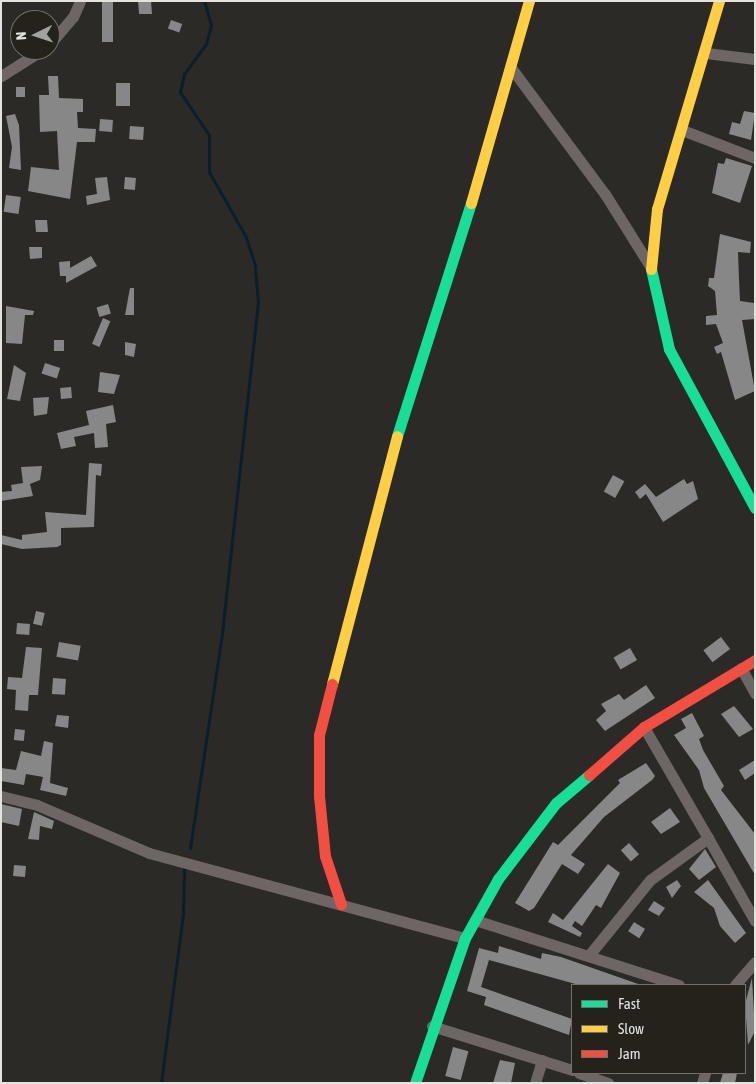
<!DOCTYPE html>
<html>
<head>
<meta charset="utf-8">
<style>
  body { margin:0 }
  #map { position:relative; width:756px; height:1084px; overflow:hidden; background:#2c2a26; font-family:"Asap Condensed",sans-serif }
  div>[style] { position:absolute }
  .stream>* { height:3px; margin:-1.5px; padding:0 1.5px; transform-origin:1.5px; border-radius:1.5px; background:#091f2e }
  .building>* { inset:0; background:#888787; transform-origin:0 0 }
  .street>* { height:11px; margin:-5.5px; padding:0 5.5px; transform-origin:5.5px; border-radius:5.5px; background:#6e6565 }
  .fast>* { height:11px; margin:-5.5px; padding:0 5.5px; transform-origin:5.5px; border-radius:5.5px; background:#16e098 }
  .slow>* { height:11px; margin:-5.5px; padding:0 5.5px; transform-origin:5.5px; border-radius:5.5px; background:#ffcf43 }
  .jam>* { height:11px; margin:-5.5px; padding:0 5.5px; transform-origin:5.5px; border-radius:5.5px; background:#f24e42 }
  span { translate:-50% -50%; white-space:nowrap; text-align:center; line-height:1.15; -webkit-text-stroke:5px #24221a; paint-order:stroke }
  .frame { position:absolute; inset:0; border:2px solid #e5e3de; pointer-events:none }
  .legend { position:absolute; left:571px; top:984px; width:175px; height:90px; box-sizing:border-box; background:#24221a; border:1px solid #716f68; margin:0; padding:6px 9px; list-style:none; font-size:15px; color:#e5e3de }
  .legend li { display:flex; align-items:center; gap:10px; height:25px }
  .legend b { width:25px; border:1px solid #716f68 }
  .north { position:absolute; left:10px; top:10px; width:50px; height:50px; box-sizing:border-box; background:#24221a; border:1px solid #716f68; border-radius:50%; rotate:266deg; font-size:14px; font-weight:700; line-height:20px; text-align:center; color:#e5e3de }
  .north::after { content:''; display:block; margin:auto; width:18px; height:22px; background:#a4a29e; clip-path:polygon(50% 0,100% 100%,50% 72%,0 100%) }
</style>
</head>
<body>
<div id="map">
  <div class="stream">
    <div style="left:190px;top:848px;width:217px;rotate:-81.5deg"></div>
    <div style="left:222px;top:633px;width:333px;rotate:-83.8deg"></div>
    <div style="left:258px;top:302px;width:37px;rotate:-95deg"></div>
    <div style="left:255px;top:265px;width:29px;rotate:-108deg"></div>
    <div style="left:246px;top:237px;width:75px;rotate:-119.6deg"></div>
    <div style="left:209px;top:172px;width:37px;rotate:-90deg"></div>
    <div style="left:209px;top:135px;width:52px;rotate:-124deg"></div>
    <div style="left:180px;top:92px;width:18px;rotate:-77deg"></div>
    <div style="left:184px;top:74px;width:37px;rotate:-54deg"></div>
    <div style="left:206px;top:44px;width:20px;rotate:-75deg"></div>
    <div style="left:211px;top:25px;width:25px;rotate:-106deg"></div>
    <div style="left:161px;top:1083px;width:170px;rotate:-82.6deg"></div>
    <div style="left:183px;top:914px;width:45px;rotate:-88.7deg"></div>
  </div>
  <div class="building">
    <div style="left:102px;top:1px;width:11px;height:41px"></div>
    <div style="clip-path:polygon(138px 1px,151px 1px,152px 14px,139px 14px)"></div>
    <div style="left:171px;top:20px;width:12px;height:9px;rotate:20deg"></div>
    <div style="clip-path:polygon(48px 76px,58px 76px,59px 98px,83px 99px,83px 112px,77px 112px,78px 128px,96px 129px,95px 142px,77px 142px,70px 199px,28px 191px,31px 167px,59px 170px,57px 131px,40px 132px,39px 95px,49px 95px)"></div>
    <div style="left:116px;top:83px;width:14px;height:23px"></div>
    <div style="left:16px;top:87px;width:9px;height:10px"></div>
    <div style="clip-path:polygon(744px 111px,755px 113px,751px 140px,729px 134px,732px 122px,740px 124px)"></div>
    <div style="clip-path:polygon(15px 114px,19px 125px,21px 170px,9px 168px,12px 147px,6px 116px)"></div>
    <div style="left:100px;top:119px;width:13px;height:12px;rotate:4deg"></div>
    <div style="left:130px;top:126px;width:14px;height:13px;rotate:4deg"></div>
    <div style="clip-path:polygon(726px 158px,752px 166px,740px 203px,712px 193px,718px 163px,724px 164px)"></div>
    <div style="clip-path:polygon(107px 177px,110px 200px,87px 205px,86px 196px,97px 194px,95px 178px)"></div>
    <div style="left:125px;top:177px;width:11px;height:12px;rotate:5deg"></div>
    <div style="left:6px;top:195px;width:15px;height:17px;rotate:8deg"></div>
    <div style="clip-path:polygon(35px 220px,47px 220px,48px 232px,36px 232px)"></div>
    <div style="clip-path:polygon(720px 234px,751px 242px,750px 253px,738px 252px,739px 279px,740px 301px,754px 303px,755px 319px,742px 320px,755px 391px,735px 400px,721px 352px,717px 354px,714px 347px,723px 343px,716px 324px,706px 325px,706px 316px,717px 315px,715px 291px,708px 286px,709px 278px,714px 278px)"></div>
    <div style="clip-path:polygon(29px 247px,42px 247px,42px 258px,30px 259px)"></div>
    <div style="clip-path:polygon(91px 256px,97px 266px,66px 283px,66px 276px,60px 276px,59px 262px,70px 261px,70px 268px)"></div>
    <div style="clip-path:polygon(130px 288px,134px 288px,134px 315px,125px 315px)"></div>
    <div style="left:108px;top:304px;width:10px;height:12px;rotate:73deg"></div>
    <div style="clip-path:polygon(6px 306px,34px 311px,33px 315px,25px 315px,22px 344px,6px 343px)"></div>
    <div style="left:103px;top:318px;width:8px;height:28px;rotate:23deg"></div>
    <div style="left:54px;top:340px;width:10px;height:11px"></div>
    <div style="clip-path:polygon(125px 342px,136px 344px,134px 357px,125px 355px)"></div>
    <div style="left:45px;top:363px;width:16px;height:11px;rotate:18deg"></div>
    <div style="clip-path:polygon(14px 365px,26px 373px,20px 401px,7px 399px)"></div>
    <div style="clip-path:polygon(100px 372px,120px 375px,114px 394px,98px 392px)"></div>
    <div style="left:71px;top:387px;width:11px;height:11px;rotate:85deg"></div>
    <div style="clip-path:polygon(49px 397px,47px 414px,34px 416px,33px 398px)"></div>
    <div style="clip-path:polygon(113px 405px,116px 422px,106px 424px,108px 447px,95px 448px,94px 433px,74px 437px,76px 446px,61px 449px,57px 433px,89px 425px,86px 411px)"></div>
    <div style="clip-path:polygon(89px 463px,102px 464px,101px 476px,96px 475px,94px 527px,61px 528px,61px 545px,57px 547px,22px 549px,1px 544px,1px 535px,22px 540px,22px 535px,47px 532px,45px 512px,86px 515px)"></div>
    <div style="clip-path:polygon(42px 466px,40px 480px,30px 484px,33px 496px,1px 501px,1px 492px,12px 491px,11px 485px,23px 483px,21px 467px)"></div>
    <div style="left:613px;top:475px;width:13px;height:19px;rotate:29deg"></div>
    <div style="clip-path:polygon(684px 479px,687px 484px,693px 481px,698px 499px,663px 522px,646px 494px,640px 499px,635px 492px,645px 484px,656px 497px)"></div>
    <div style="left:36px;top:611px;width:9px;height:13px;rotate:13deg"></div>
    <div style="left:17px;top:623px;width:13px;height:11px;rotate:4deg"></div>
    <div style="left:721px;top:637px;width:15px;height:22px;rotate:53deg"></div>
    <div style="left:59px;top:642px;width:22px;height:15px;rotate:10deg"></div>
    <div style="clip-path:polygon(26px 647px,42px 648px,38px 695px,29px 695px,28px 711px,15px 710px,16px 690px,7px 689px,8px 677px,22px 678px)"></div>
    <div style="left:630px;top:648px;width:14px;height:19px;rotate:60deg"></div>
    <div style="left:53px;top:678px;width:13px;height:16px;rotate:4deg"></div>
    <div style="clip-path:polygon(646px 685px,655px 698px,605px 731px,596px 720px,606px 711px,601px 704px,619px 694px,624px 700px)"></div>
    <div style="clip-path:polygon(734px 706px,753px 729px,739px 737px,721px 714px)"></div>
    <div style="clip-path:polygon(692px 713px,704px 736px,699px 739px,703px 750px,724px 786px,721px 790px,755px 834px,755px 875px,704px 788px,699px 770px,674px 735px,686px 728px,681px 719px)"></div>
    <div style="clip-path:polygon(57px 715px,69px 716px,68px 728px,55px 726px)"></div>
    <div style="left:15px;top:729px;width:10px;height:11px;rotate:6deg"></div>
    <div style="clip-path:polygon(44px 741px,53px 743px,50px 783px,68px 788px,66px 796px,40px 790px,43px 777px,26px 774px,24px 785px,1px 781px,1px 768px,16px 770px,21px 751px,41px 756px)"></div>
    <div style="clip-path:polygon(755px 760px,755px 773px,745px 780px,739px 770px)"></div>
    <div style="clip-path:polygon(646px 763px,655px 776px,652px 780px,604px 817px,571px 855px,585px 864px,578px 874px,562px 864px,534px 908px,529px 911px,515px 903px,553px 842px,558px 845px,620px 783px,618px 780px)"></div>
    <div style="clip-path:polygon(1px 804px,22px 809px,19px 826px,1px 822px)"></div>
    <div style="clip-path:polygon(670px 808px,680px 822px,661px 834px,651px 822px)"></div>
    <div style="clip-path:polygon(34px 812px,54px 821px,52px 829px,40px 826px,39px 840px,28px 839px)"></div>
    <div style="left:629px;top:843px;width:15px;height:11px;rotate:48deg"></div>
    <div style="clip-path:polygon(705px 849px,716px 867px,699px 880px,689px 869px)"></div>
    <div style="clip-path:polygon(608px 864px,620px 873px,601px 908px,596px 905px,582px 926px,575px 921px,572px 926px,582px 933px,580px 937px,548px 922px,553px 913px,563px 920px)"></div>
    <div style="left:14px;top:865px;width:12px;height:11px;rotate:5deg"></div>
    <div style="clip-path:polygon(677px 880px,681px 886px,672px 898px,666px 887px)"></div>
    <div style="clip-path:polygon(708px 880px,746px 933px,735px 943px,720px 926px,714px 908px,694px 892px)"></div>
    <div style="clip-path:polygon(654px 901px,665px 908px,659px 916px,648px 910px)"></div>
    <div style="left:634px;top:922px;width:13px;height:11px;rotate:32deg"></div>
    <div style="clip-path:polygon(499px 946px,541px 959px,542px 953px,561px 957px,641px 985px,579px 985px,489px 960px,481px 987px,572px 1019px,569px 1035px,484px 1005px,486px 997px,467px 991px,479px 948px,498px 953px)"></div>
    <div style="clip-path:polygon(752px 978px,755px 1031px,748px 1045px,745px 1004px)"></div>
    <div style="left:453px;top:1047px;width:16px;height:30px;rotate:15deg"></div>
    <div style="clip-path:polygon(500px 1060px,515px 1063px,511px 1083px,493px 1083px)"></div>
    <div style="clip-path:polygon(723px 1073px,737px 1073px,735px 1083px,720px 1083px)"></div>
  </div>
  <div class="street">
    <div style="left:50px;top:44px;width:35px;rotate:-50deg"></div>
    <div style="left:73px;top:17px;width:17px;rotate:-66deg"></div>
    <div style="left:706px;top:53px;width:49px;rotate:7deg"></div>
    <div style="left:512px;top:69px;width:156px;rotate:53.4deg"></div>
    <div style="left:605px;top:194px;width:85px;rotate:58deg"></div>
    <div style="left:1px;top:76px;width:49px;rotate:-32.4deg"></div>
    <div style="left:682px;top:130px;width:78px;rotate:21deg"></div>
    <div style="left:741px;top:668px;width:29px;rotate:61deg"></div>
    <div style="left:1px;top:796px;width:37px;rotate:14deg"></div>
    <div style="left:37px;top:805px;width:122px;rotate:23.2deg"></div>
    <div style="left:149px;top:853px;width:327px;rotate:15.1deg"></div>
    <div style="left:708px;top:838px;width:95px;rotate:60.5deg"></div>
    <div style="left:475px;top:920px;width:214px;rotate:17.7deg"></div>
    <div style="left:590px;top:954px;width:95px;rotate:-51deg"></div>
    <div style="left:650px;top:880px;width:72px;rotate:-35.9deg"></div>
    <div style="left:708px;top:838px;width:128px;rotate:-120deg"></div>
    <div style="left:735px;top:985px;width:30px;rotate:-49deg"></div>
    <div style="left:432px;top:1026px;width:147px;rotate:17.4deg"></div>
    <div style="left:579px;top:1073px;width:31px;rotate:19deg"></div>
    <div style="left:535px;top:1083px;width:24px;rotate:-73deg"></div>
    <div style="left:702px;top:1083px;width:10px;rotate:-73deg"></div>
  </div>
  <div class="fast">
    <div style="left:651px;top:269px;width:82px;rotate:77.3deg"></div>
    <div style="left:669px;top:349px;width:181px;rotate:61.6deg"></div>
    <div style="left:397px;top:436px;width:244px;rotate:-72.4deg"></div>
    <div style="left:415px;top:1083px;width:153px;rotate:-71deg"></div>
    <div style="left:465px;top:938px;width:68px;rotate:-60.8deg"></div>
    <div style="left:498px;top:879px;width:96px;rotate:-52.7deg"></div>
    <div style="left:556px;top:803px;width:43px;rotate:-40.3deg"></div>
  </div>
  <div class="slow">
    <div style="left:471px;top:203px;width:210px;rotate:-74deg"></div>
    <div style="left:651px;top:269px;width:60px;rotate:-84.3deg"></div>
    <div style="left:657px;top:209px;width:217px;rotate:-73.4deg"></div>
    <div style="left:332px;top:684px;width:256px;rotate:-75.3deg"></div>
  </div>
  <div class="jam">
    <div style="left:332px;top:684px;width:53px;rotate:104.3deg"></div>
    <div style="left:319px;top:735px;width:61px;rotate:90deg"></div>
    <div style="left:319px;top:796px;width:60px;rotate:84.3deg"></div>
    <div style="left:325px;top:856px;width:51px;rotate:71.6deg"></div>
    <div style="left:589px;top:775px;width:73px;rotate:-41.1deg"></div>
    <div style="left:644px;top:727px;width:130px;rotate:-31.1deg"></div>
  </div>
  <div class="frame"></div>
  <ul class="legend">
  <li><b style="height:6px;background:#16e098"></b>Fast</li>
  <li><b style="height:6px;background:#ffcf43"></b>Slow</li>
  <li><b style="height:6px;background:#f24e42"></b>Jam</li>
  </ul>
  <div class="north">N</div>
</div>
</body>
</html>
